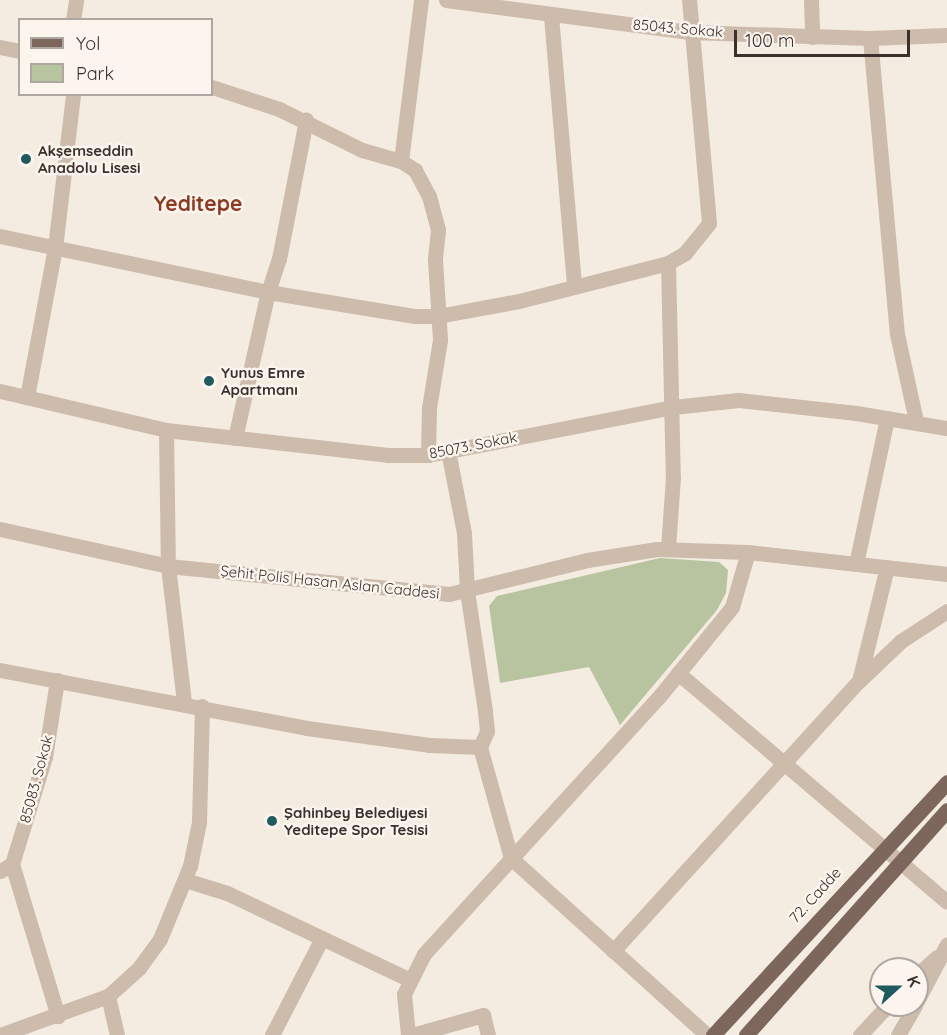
<!DOCTYPE html>
<html>
<head>
<meta charset="utf-8">
<style>
  body { margin:0 }
  #map { position:relative; width:947px; height:1035px; overflow:hidden; background:#f4ebe1; font-family:Quicksand,sans-serif }
  div>[style] { position:absolute }
  .green>* { inset:0; background:#b8c4a0 }
  .minor>* { height:15px; margin:-7.5px; padding:0 7.5px; transform-origin:7.5px; border-radius:7.5px; background:#cdbbac }
  .major>* { height:15px; margin:-7.5px; padding:0 7.5px; transform-origin:7.5px; border-radius:7.5px; background:#7d675c }
  .dots>* { width:16px; height:16px; translate:-50% -50%; box-sizing:border-box; border:3px solid #fbf5ee; border-radius:50% }
  span { translate:-50% -50%; white-space:nowrap; text-align:center; line-height:1.15; -webkit-text-stroke:5px #fbf5ee; paint-order:stroke }
  .street-label { font-size:15px; color:#3b302b }
  .poi-label { font-size:15px; color:#3b302b; font-weight:700 }
  .left { translate:0 -50%; text-align:left }
  .district-label { font-size:21px; color:#8c3b22; font-weight:700 }
  .legend { position:absolute; left:18px; top:18px; width:195px; height:78px; box-sizing:border-box; background:#fbf5ee; border:2px solid #aea6a0; margin:0; padding:8px 10px; list-style:none; font-size:18px; color:#3b302b }
  .legend li { display:flex; align-items:center; gap:12px; height:30px }
  .legend b { width:30px; border:2px solid #aea6a0 }
  .north { position:absolute; left:869px; top:957px; width:60px; height:60px; box-sizing:border-box; background:#fbf5ee; border:2px solid #aea6a0; border-radius:50%; rotate:69deg; font-size:16px; font-weight:700; line-height:24px; text-align:center; color:#3b302b }
  .north::after { content:''; display:block; margin:auto; width:21px; height:27px; background:#1f5a5e; clip-path:polygon(50% 0,100% 100%,50% 72%,0 100%) }
  .scale { position:absolute; left:734px; top:30px; width:176px; height:27px; box-sizing:border-box; border:3px solid #3b302b; border-top:0; padding-left:8px; font-size:18px; line-height:21px; white-space:nowrap; color:#3b302b; -webkit-text-stroke:4px #fbf5ee; paint-order:stroke }
</style>
</head>
<body>
<div id="map">
  <div class="green">
    <div style="clip-path:polygon(660px 558px,719px 562px,728px 570px,726px 593px,717px 610px,620px 725px,589px 667px,500px 683px,489px 606px,497px 596px)"></div>
  </div>
  <div class="minor">
    <div style="left:446px;top:0;width:246px;rotate:7.5deg"></div>
    <div style="left:690px;top:32px;width:180px;rotate:1.9deg"></div>
    <div style="left:870px;top:38px;width:77px;rotate:-2.2deg"></div>
    <div style="left:811px;top:0;width:37px;rotate:88deg"></div>
    <div style="left:551px;top:16px;width:272px;rotate:85.1deg"></div>
    <div style="left:73px;top:20px;width:20px;rotate:-81deg"></div>
    <div style="left:870px;top:38px;width:297px;rotate:84.8deg"></div>
    <div style="left:897px;top:334px;width:89px;rotate:77.7deg"></div>
    <div style="left:0;top:47px;width:20px;rotate:11deg"></div>
    <div style="left:212px;top:87px;width:71px;rotate:18.2deg"></div>
    <div style="left:279px;top:109px;width:93px;rotate:26.3deg"></div>
    <div style="left:362px;top:150px;width:41px;rotate:15.8deg"></div>
    <div style="left:401px;top:161px;width:17px;rotate:33deg"></div>
    <div style="left:415px;top:170px;width:30px;rotate:62deg"></div>
    <div style="left:429px;top:196px;width:35px;rotate:75deg"></div>
    <div style="left:438px;top:230px;width:30px;rotate:96deg"></div>
    <div style="left:435px;top:260px;width:80px;rotate:86.4deg"></div>
    <div style="left:440px;top:340px;width:69px;rotate:99.2deg"></div>
    <div style="left:429px;top:408px;width:47px;rotate:91.2deg"></div>
    <div style="left:401px;top:161px;width:162px;rotate:-82.9deg"></div>
    <div style="left:0;top:236px;width:274px;rotate:11.8deg"></div>
    <div style="left:268px;top:292px;width:149px;rotate:9.3deg"></div>
    <div style="left:415px;top:316px;width:23px"></div>
    <div style="left:438px;top:316px;width:82px;rotate:-10.5deg"></div>
    <div style="left:519px;top:301px;width:154px;rotate:-14.3deg"></div>
    <div style="left:668px;top:263px;width:20px;rotate:-30deg"></div>
    <div style="left:685px;top:253px;width:38px;rotate:-51deg"></div>
    <div style="left:709px;top:223px;width:224px;rotate:-95.1deg"></div>
    <div style="left:668px;top:263px;width:214px;rotate:88.7deg"></div>
    <div style="left:673px;top:477px;width:72px;rotate:94deg"></div>
    <div style="left:0;top:391px;width:171px;rotate:13.2deg"></div>
    <div style="left:166px;top:430px;width:223px;rotate:6.4deg"></div>
    <div style="left:388px;top:455px;width:40px"></div>
    <div style="left:428px;top:455px;width:250px;rotate:-11.1deg"></div>
    <div style="left:673px;top:407px;width:66px;rotate:-6.1deg"></div>
    <div style="left:739px;top:400px;width:118px;rotate:6.3deg"></div>
    <div style="left:856px;top:413px;width:92px;rotate:9.4deg"></div>
    <div style="left:27px;top:397px;width:152px;rotate:-79.4deg"></div>
    <div style="left:55px;top:248px;width:155px;rotate:-83.3deg"></div>
    <div style="left:166px;top:430px;width:136px;rotate:89.2deg"></div>
    <div style="left:168px;top:566px;width:137px;rotate:83.3deg"></div>
    <div style="left:235px;top:438px;width:150px;rotate:-77.3deg"></div>
    <div style="left:268px;top:292px;width:35px;rotate:-72deg"></div>
    <div style="left:279px;top:259px;width:142px;rotate:-79deg"></div>
    <div style="left:0;top:529px;width:172px;rotate:12.4deg"></div>
    <div style="left:168px;top:566px;width:282px;rotate:5.7deg"></div>
    <div style="left:449px;top:594px;width:142px;rotate:-13.8deg"></div>
    <div style="left:587px;top:560px;width:71px;rotate:-8.9deg"></div>
    <div style="left:657px;top:549px;width:91px;rotate:1.9deg"></div>
    <div style="left:748px;top:552px;width:200px;rotate:6.3deg"></div>
    <div style="left:856px;top:564px;width:149px;rotate:-78deg"></div>
    <div style="left:0;top:670px;width:312px;rotate:10.7deg"></div>
    <div style="left:307px;top:728px;width:123px;rotate:7.9deg"></div>
    <div style="left:429px;top:745px;width:51px;rotate:2.2deg"></div>
    <div style="left:480px;top:747px;width:17px;rotate:-66deg"></div>
    <div style="left:487px;top:731px;width:20px;rotate:-96deg"></div>
    <div style="left:485px;top:711px;width:122px;rotate:-98.5deg"></div>
    <div style="left:467px;top:590px;width:57px;rotate:-93deg"></div>
    <div style="left:464px;top:533px;width:84px;rotate:-101deg"></div>
    <div style="left:678px;top:673px;width:353px;rotate:40.4deg"></div>
    <div style="left:859px;top:681px;width:58px;rotate:-43.6deg"></div>
    <div style="left:901px;top:641px;width:55px;rotate:-33.1deg"></div>
    <div style="left:480px;top:747px;width:115px;rotate:74.4deg"></div>
    <div style="left:511px;top:858px;width:264px;rotate:42.1deg"></div>
    <div style="left:12px;top:864px;width:159px;rotate:73.2deg"></div>
    <div style="left:0;top:871px;width:14px;rotate:-30deg"></div>
    <div style="left:12px;top:864px;width:112px;rotate:-72.9deg"></div>
    <div style="left:45px;top:757px;width:78px;rotate:-81.1deg"></div>
    <div style="left:185px;top:880px;width:44px;rotate:17.2deg"></div>
    <div style="left:227px;top:893px;width:203px;rotate:25.4deg"></div>
    <div style="left:613px;top:951px;width:365px;rotate:-47.7deg"></div>
    <div style="left:859px;top:681px;width:117px;rotate:-76.2deg"></div>
    <div style="left:917px;top:975px;width:27px;rotate:-42deg"></div>
    <div style="left:108px;top:996px;width:40px;rotate:77deg"></div>
    <div style="left:917px;top:1001px;width:64px;rotate:-62.2deg"></div>
    <div style="left:0;top:1035px;width:115px;rotate:-19.9deg"></div>
    <div style="left:108px;top:996px;width:42px;rotate:-42.1deg"></div>
    <div style="left:139px;top:968px;width:36px;rotate:-54deg"></div>
    <div style="left:160px;top:939px;width:79px;rotate:-67.7deg"></div>
    <div style="left:190px;top:866px;width:45px;rotate:-78.4deg"></div>
    <div style="left:199px;top:822px;width:116px;rotate:-88.5deg"></div>
    <div style="left:272px;top:1035px;width:109px;rotate:-62.7deg"></div>
    <div style="left:408px;top:1035px;width:41px;rotate:-95.6deg"></div>
    <div style="left:404px;top:994px;width:45px;rotate:-63.4deg"></div>
    <div style="left:424px;top:954px;width:347px;rotate:-47.6deg"></div>
    <div style="left:658px;top:698px;width:117px;rotate:-50.9deg"></div>
    <div style="left:732px;top:607px;width:57px;rotate:-73.8deg"></div>
    <div style="left:412px;top:1035px;width:74px;rotate:-15.7deg"></div>
    <div style="left:483px;top:1015px;width:21px;rotate:76deg"></div>
    <div style="left:860px;top:1035px;width:41px;rotate:-47deg"></div>
    <div style="left:898px;top:1035px;width:34px;rotate:-60deg"></div>
  </div>
  <div class="major">
    <div style="left:713px;top:1035px;width:345px;rotate:-47.2deg"></div>
    <div style="left:746px;top:1035px;width:302px;rotate:-48.2deg"></div>
  </div>
  <div class="dots">
    <div style="left:26px;top:159px;background:#1f5a5e"></div>
    <div style="left:209px;top:381px;background:#1f5a5e"></div>
    <div style="left:272px;top:821px;background:#1f5a5e"></div>
  </div>
  <div class="street-label">
    <span style="left:678px;top:28px;rotate:5deg">85043. Sokak</span>
    <span style="left:473px;top:445px;rotate:-11deg">85073. Sokak</span>
    <span style="left:330px;top:582px;rotate:6deg">Şehit Polis Hasan Aslan Caddesi</span>
    <span style="left:36px;top:779px;rotate:-75deg">85083. Sokak</span>
    <span style="left:815px;top:895px;rotate:-48deg">72. Cadde</span>
  </div>
  <div class="poi-label">
    <span class="left" style="left:38px;top:159px">Akşemseddin<br>Anadolu Lisesi</span>
    <span class="left" style="left:221px;top:381px">Yunus Emre<br>Apartmanı</span>
    <span class="left" style="left:284px;top:821px">Şahinbey Belediyesi<br>Yeditepe Spor Tesisi</span>
  </div>
  <div class="district-label">
    <span style="left:198px;top:203px">Yeditepe</span>
  </div>
  <ul class="legend">
  <li><b style="height:8px;background:#7d675c"></b>Yol</li>
  <li><b style="height:16px;background:#b8c4a0"></b>Park</li>
  </ul>
  <div class="north">K</div>
  <div class="scale">100 m</div>
</div>
</body>
</html>
